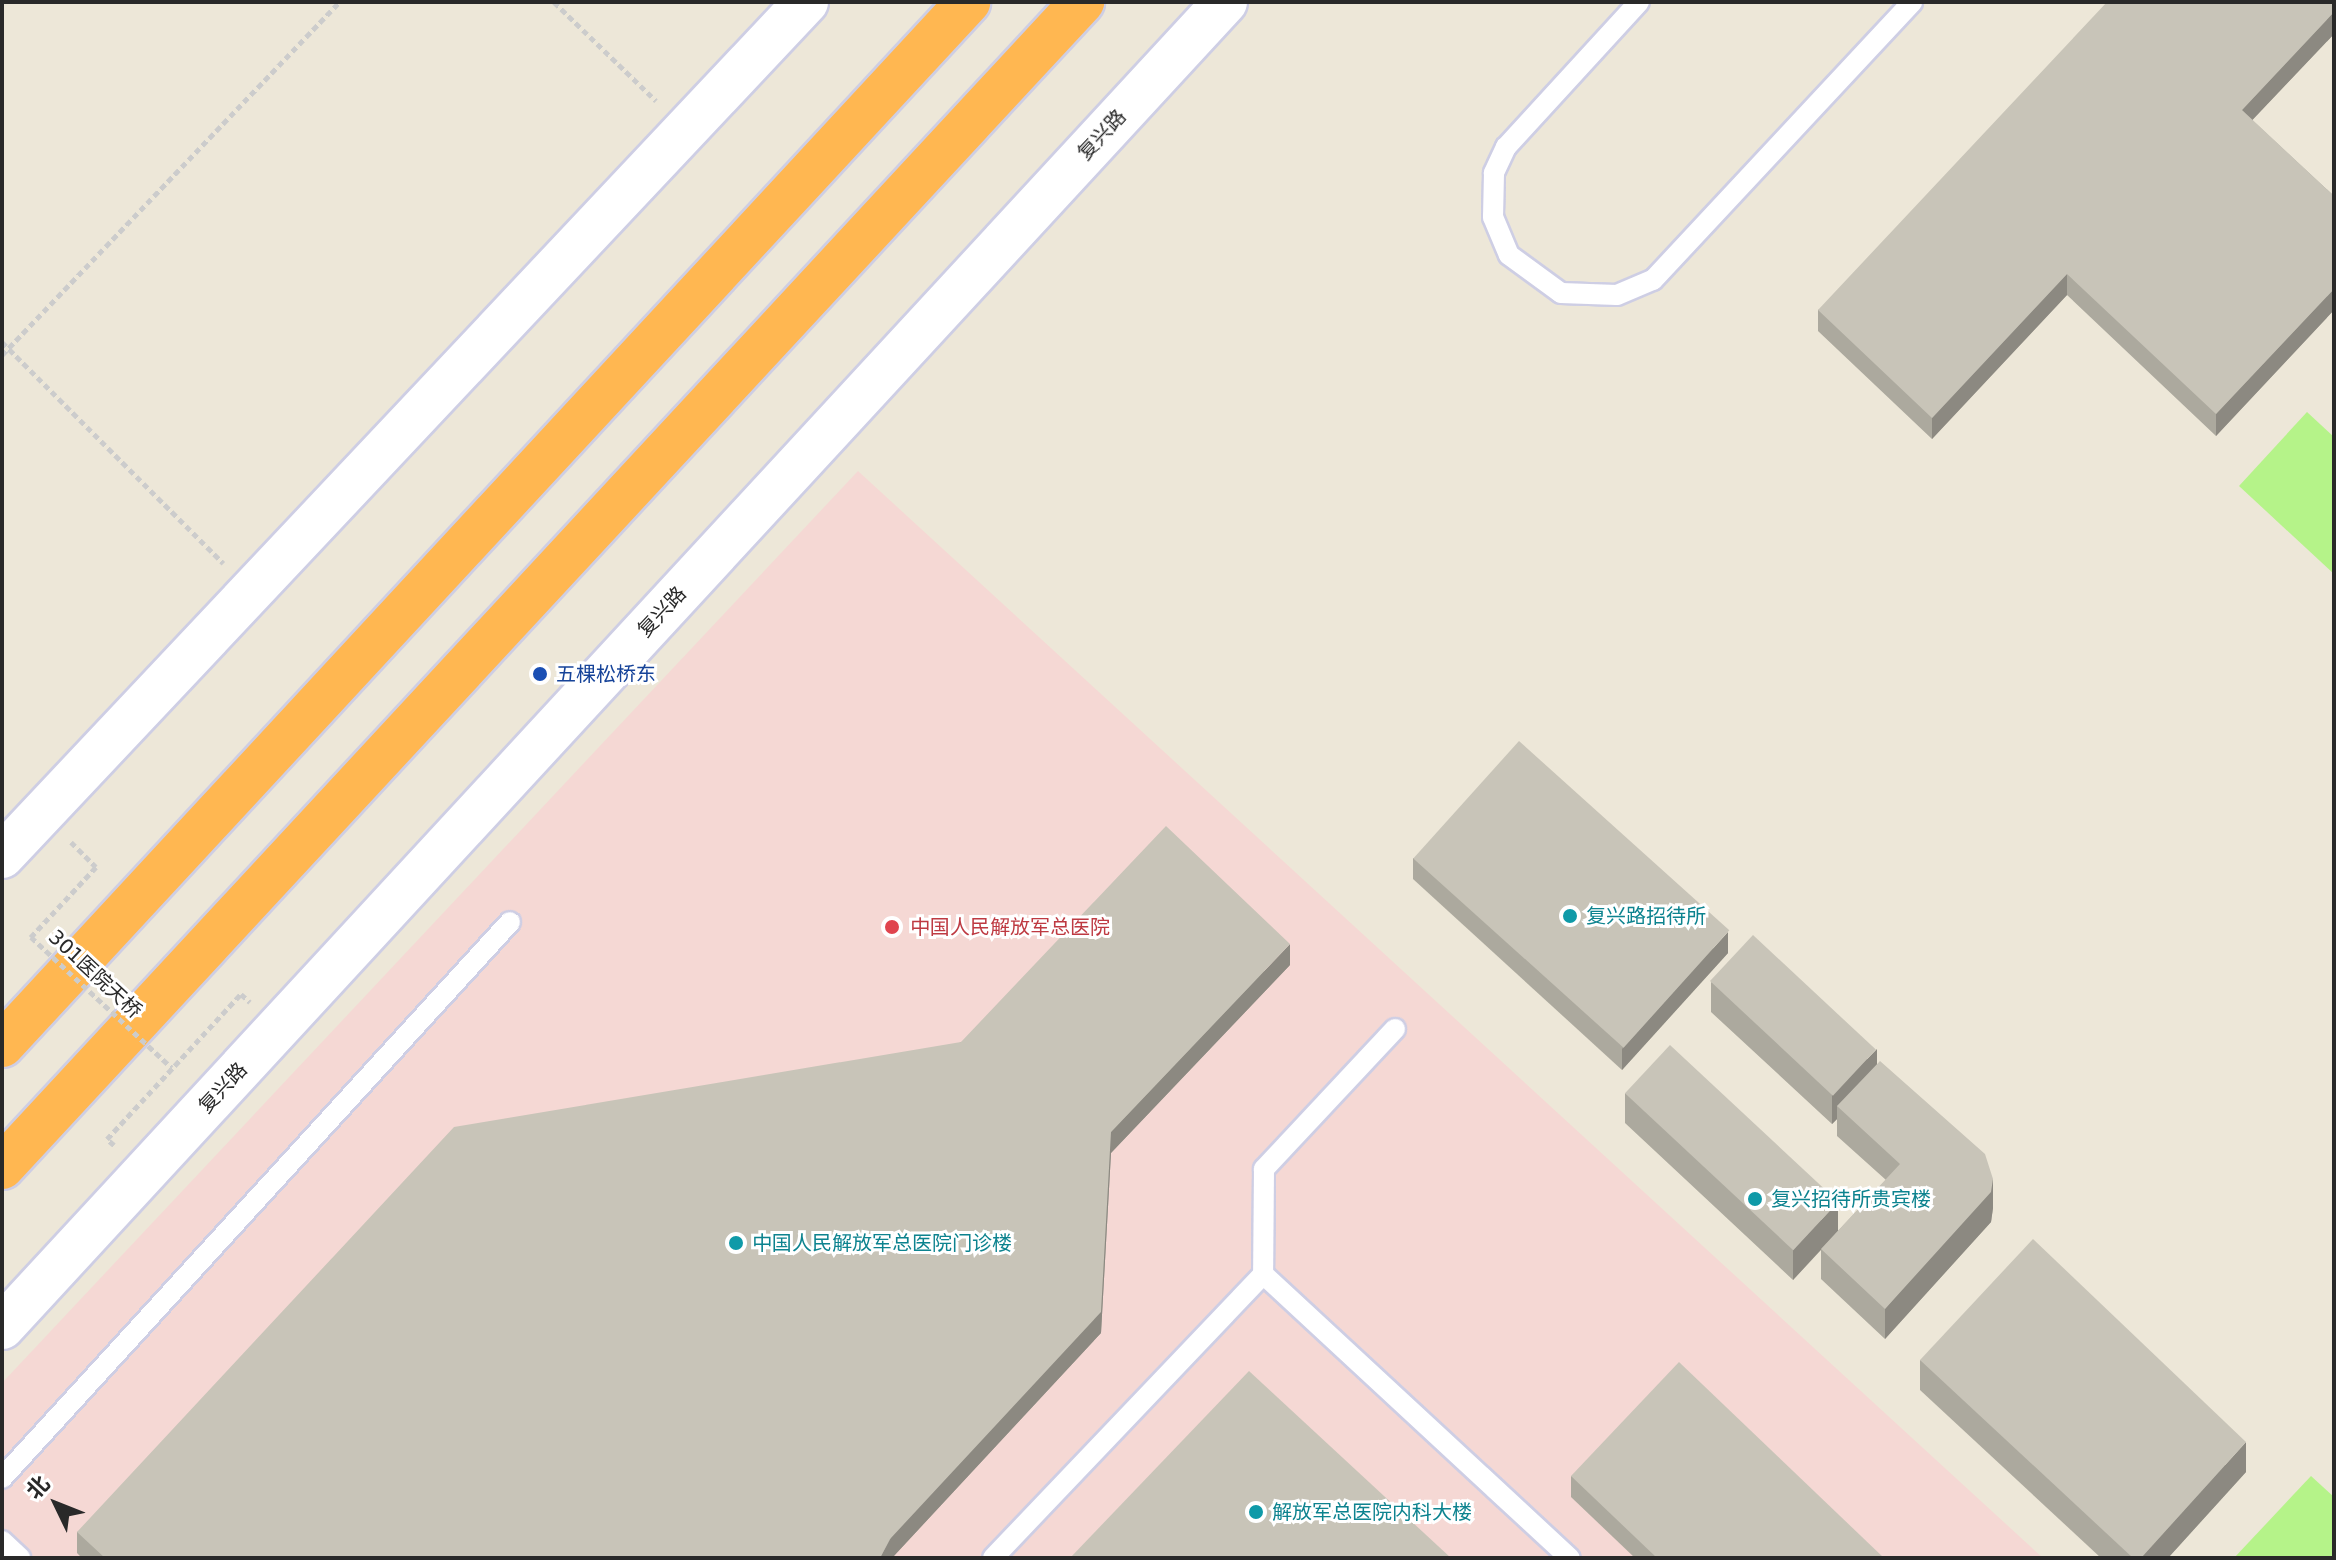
<!DOCTYPE html>
<html>
<head>
<meta charset="utf-8">
<style>
  body { margin:0 }
  #map { position:relative; width:2336px; height:1560px; overflow:hidden; background:#ede7d8; font-family:"DejaVu Sans","Noto Sans SC",sans-serif }
  div>[style] { position:absolute }
  .medical>* { inset:0; background:#f5d8d4 }
  .pitch>* { inset:0; background:#b5f389 }
  .path>* { height:5px; margin-top:-2.5px; transform-origin:0; background:repeating-linear-gradient(90deg,#ccc 0 6px,transparent 0 10px) }
  .roads { filter:drop-shadow(2px 0 #cecee4) drop-shadow(-2px 0 #cecee4) drop-shadow(0 2px #cecee4) drop-shadow(0 -2px #cecee4) }
  .lane>* { height:20px; margin:-10px; padding:0 10px; transform-origin:10px; border-radius:10px; background:#fff }
  .secondary>* { height:44px; margin:-22px; padding:0 22px; transform-origin:22px; border-radius:22px; background:#fff }
  .highway>* { height:44px; margin:-22px; padding:0 22px; transform-origin:22px; border-radius:22px; background:#ffb751 }
  .path-bridge>* { height:5px; margin-top:-2.5px; transform-origin:0; background:repeating-linear-gradient(90deg,#ccc 0 6px,transparent 0 10px) }
  .wall>* { inset:0; background:#aca99e }
  .shaded-wall>* { inset:0; background:#8c8981 }
  .building>* { inset:0; background:#c8c4b8; transform-origin:0 0 }
  .dots>* { width:22px; height:22px; translate:-50% -50%; box-sizing:border-box; border:4px solid #fff; border-radius:50% }
  span { translate:-50% -50%; white-space:nowrap; text-align:center; line-height:1.15; -webkit-text-stroke:6px #fff; paint-order:stroke }
  .street-label { font-size:20px; color:#292929 }
  .transit-label { font-size:20px; color:#164399 }
  .left { translate:0 -50%; text-align:left }
  .culture-label { font-size:20px; color:#0d838f }
  .health-label { font-size:20px; color:#be3a42 }
  .frame { position:absolute; inset:0; border:4px solid #292929; pointer-events:none }
  .north { position:absolute; left:16px; top:1464px; width:80px; height:80px; -webkit-text-stroke:6px #fff; paint-order:stroke; rotate:313deg; font-size:22px; font-weight:700; line-height:32px; text-align:center; color:#292929 }
  .north::after { content:''; display:block; margin:auto; width:28px; height:36px; background:#292929; clip-path:polygon(50% 0,100% 100%,50% 72%,0 100%) }
</style>
</head>
<body>
<div id="map">
  <div class="medical">
    <div style="clip-path:polygon(858px 471px,2043px 1558px,2px 1558px,2px 1383px)"></div>
  </div>
  <div class="pitch">
    <div style="clip-path:polygon(2307px 412px,2334px 437px,2334px 574px,2239px 486px)"></div>
    <div style="clip-path:polygon(2311px 1476px,2334px 1497px,2334px 1558px,2234px 1558px)"></div>
  </div>
  <div class="path">
    <div style="left:554px;top:2px;width:142px;rotate:44.1deg"></div>
    <div style="left:2px;top:342px;width:313px;rotate:45deg"></div>
    <div style="left:2px;top:355px;width:488px;rotate:-46.3deg"></div>
    <div style="left:71px;top:842px;width:35px;rotate:45deg"></div>
    <div style="left:114px;top:1145px;width:9px;rotate:-139deg"></div>
    <div style="left:107px;top:1139px;width:197px;rotate:-47.3deg"></div>
    <div style="left:241px;top:994px;width:12px;rotate:42deg"></div>
  </div>
  <div class="roads">
    <div class="lane">
      <div style="left:1639px;top:2px;width:197px;rotate:132.5deg"></div>
      <div style="left:1506px;top:147px;width:29px;rotate:115deg"></div>
      <div style="left:1494px;top:173px;width:44px;rotate:91.3deg"></div>
      <div style="left:1493px;top:217px;width:41px;rotate:67.2deg"></div>
      <div style="left:1509px;top:255px;width:64px;rotate:36.2deg"></div>
      <div style="left:1561px;top:293px;width:56px;rotate:2deg"></div>
      <div style="left:1617px;top:295px;width:39px;rotate:-23deg"></div>
      <div style="left:1653px;top:280px;width:380px;rotate:-47deg"></div>
      <div style="left:1395px;top:1029px;width:192px;rotate:133.1deg"></div>
      <div style="left:1264px;top:1169px;width:105px;rotate:90.5deg"></div>
      <div style="left:1263px;top:1274px;width:418px;rotate:42.8deg"></div>
      <div style="left:2px;top:1478px;width:753px;rotate:-47.58deg"></div>
      <div style="left:2px;top:1541px;width:25px;rotate:43deg"></div>
      <div style="left:993px;top:1558px;width:392px;rotate:-46.4deg"></div>
    </div>
    <div class="secondary">
      <div style="left:2px;top:856px;width:1173px;rotate:-46.73deg"></div>
      <div style="left:2px;top:1327px;width:1803px;rotate:-47.29deg"></div>
    </div>
    <div class="highway">
      <div style="left:2px;top:1045px;width:1422px;rotate:-47.19deg"></div>
      <div style="left:2px;top:1167px;width:1589px;rotate:-47.17deg"></div>
    </div>
  </div>
  <div class="path-bridge">
    <div style="left:96px;top:867px;width:96px;rotate:132.9deg"></div>
    <div style="left:31px;top:937px;width:192px;rotate:42.9deg"></div>
  </div>
  <div class="wall">
    <div style="clip-path:polygon(2334px 2px,2334px 34px,2252px 120px,2334px 196px,2334px 310px,2216px 436px,2067px 295px,1932px 439px,1818px 331px,1818px 310px)"></div>
    <div style="clip-path:polygon(1413px 858px,1728px 953px,1622px 1070px,1413px 879px)"></div>
    <div style="clip-path:polygon(1290px 965px,1111px 1153px,1101px 1333px,892px 1558px,82px 1558px,77px 1553px,77px 1532px,961px 1042px)"></div>
    <div style="clip-path:polygon(1711px 982px,1877px 1064px,1993px 1208px,1991px 1222px,1885px 1339px,1821px 1279px,1821px 1250px,1793px 1280px,1625px 1123px,1625px 1093px,1838px 1231px,1886px 1180px,1837px 1136px,1837px 1119px,1832px 1124px,1711px 1012px)"></div>
    <div style="clip-path:polygon(1920px 1360px,2246px 1472px,2168px 1558px,2101px 1558px,1920px 1390px)"></div>
    <div style="clip-path:polygon(1571px 1476px,1884px 1558px,1635px 1558px,1571px 1497px)"></div>
  </div>
  <div class="shaded-wall">
    <div style="clip-path:polygon(2334px 12px,2334px 34px,2242px 131px,2242px 110px)"></div>
    <div style="clip-path:polygon(2067px 274px,2067px 295px,1932px 439px,1932px 418px)"></div>
    <div style="clip-path:polygon(2334px 289px,2334px 310px,2216px 436px,2216px 414px)"></div>
    <div style="clip-path:polygon(1728px 932px,1728px 953px,1622px 1070px,1622px 1049px)"></div>
    <div style="clip-path:polygon(1290px 944px,1290px 965px,1111px 1153px,1101px 1333px,892px 1558px,880px 1558px,1111px 1132px)"></div>
    <div style="clip-path:polygon(1877px 1049px,1877px 1078px,1837px 1106px,1837px 1119px,1832px 1124px,1832px 1095px)"></div>
    <div style="clip-path:polygon(1993px 1179px,1993px 1208px,1991px 1222px,1885px 1339px,1885px 1309px)"></div>
    <div style="clip-path:polygon(1838px 1202px,1838px 1231px,1793px 1280px,1793px 1250px)"></div>
    <div style="clip-path:polygon(2246px 1442px,2246px 1472px,2168px 1558px,2141px 1558px)"></div>
  </div>
  <div class="building">
    <div style="clip-path:polygon(2107px 2px,2334px 2px,2334px 12px,2242px 110px,2334px 196px,2334px 289px,2216px 414px,2067px 274px,1932px 418px,1818px 310px)"></div>
    <div style="left:1519px;top:741px;width:283px;height:158px;rotate:42deg"></div>
    <div style="clip-path:polygon(1166px 826px,1290px 944px,1111px 1132px,1101px 1312px,890px 1539px,880px 1558px,105px 1558px,77px 1532px,454px 1127px,961px 1042px)"></div>
    <div style="left:1753px;top:935px;width:168px;height:63px;rotate:43deg"></div>
    <div style="left:1670px;top:1045px;width:230px;height:66px;rotate:43deg"></div>
    <div style="clip-path:polygon(1880px 1061px,1985px 1154px,1993px 1179px,1991px 1192px,1885px 1309px,1821px 1249px,1900px 1164px,1837px 1106px)"></div>
    <div style="clip-path:polygon(2033px 1239px,2246px 1442px,2141px 1558px,2133px 1558px,1920px 1360px)"></div>
    <div style="clip-path:polygon(1679px 1362px,1884px 1558px,1657px 1558px,1571px 1476px)"></div>
    <div style="clip-path:polygon(1249px 1371px,1451px 1558px,1070px 1558px)"></div>
  </div>
  <div class="dots">
    <div style="left:540px;top:674px;background:#1a4fb4"></div>
    <div style="left:1570px;top:916px;background:#0f9aa8"></div>
    <div style="left:892px;top:927px;background:#e0444e"></div>
    <div style="left:1755px;top:1199px;background:#0f9aa8"></div>
    <div style="left:736px;top:1243px;background:#0f9aa8"></div>
    <div style="left:1256px;top:1512px;background:#0f9aa8"></div>
  </div>
  <div class="street-label">
    <span style="left:1102px;top:135px;rotate:-47deg">复兴路</span>
    <span style="left:662px;top:612px;rotate:-47deg">复兴路</span>
    <span style="left:95px;top:974px;rotate:43deg">301医院天桥</span>
    <span style="left:223px;top:1088px;rotate:-47deg">复兴路</span>
  </div>
  <div class="transit-label">
    <span class="left" style="left:556px;top:674px">五棵松桥东</span>
  </div>
  <div class="culture-label">
    <span class="left" style="left:1586px;top:916px">复兴路招待所</span>
    <span class="left" style="left:1771px;top:1199px">复兴招待所贵宾楼</span>
    <span class="left" style="left:752px;top:1243px">中国人民解放军总医院门诊楼</span>
    <span class="left" style="left:1272px;top:1512px">解放军总医院内科大楼</span>
  </div>
  <div class="health-label">
    <span class="left" style="left:910px;top:927px">中国人民解放军总医院</span>
  </div>
  <div class="frame"></div>
  <div class="north">北</div>
</div>
</body>
</html>
